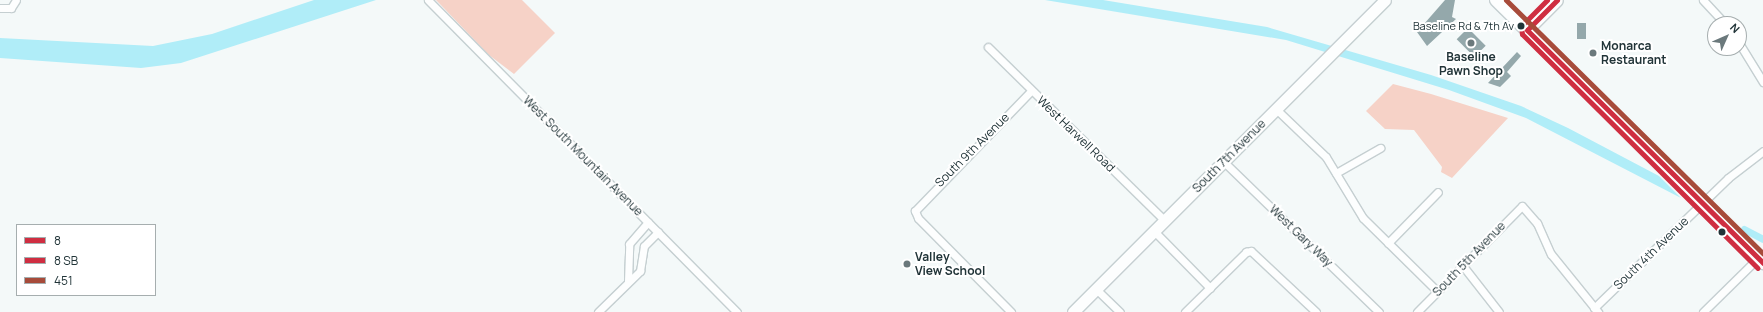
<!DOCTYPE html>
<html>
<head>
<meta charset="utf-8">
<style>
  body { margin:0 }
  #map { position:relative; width:1763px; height:312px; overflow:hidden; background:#f4f9f9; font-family:Manrope,sans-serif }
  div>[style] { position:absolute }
  .green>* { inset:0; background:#f6d2c7 }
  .water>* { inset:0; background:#b0edf8 }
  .canal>* { height:7px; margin:-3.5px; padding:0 3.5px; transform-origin:3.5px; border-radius:3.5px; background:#b0edf8 }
  .building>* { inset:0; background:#94a8ab; transform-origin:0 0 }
  .roads { filter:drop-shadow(1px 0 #c5cfd1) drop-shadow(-1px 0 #c5cfd1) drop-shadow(0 1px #c5cfd1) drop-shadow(0 -1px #c5cfd1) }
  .street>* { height:7px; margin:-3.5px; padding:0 3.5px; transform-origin:3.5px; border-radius:3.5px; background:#fdfefe }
  .secondary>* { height:11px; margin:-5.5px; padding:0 5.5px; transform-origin:5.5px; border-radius:5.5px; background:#fdfefe }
  .primary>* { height:12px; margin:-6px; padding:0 6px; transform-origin:6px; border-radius:6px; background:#fdfefe }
  .bus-1>* { height:5px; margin:-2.5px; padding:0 2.5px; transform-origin:2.5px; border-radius:2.5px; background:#cf2e41 }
  .bus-2>* { height:5px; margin:-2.5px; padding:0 2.5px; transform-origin:2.5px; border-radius:2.5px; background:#cf2e41 }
  .bus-3>* { height:5px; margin:-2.5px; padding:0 2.5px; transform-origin:2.5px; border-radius:2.5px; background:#a74b3a }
  .dots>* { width:11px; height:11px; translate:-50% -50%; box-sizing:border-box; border:2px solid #fff; border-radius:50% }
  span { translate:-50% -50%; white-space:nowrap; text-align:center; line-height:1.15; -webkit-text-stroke:4px #fff; paint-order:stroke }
  .bus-label { font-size:11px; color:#213438 }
  .right { translate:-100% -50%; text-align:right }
  .poi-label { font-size:12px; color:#213438; font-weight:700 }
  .left { translate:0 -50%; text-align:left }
  .street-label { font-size:12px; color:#213438 }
  .legend { position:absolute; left:16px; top:224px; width:140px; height:72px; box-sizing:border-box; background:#fff; border:1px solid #a6aeaf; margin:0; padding:5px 7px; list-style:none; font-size:12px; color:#213438 }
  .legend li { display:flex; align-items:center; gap:8px; height:20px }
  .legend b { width:20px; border:1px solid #a6aeaf }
  .north { position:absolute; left:1707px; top:16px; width:40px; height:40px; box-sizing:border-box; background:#fff; border:1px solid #a6aeaf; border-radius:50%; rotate:45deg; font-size:11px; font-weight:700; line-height:16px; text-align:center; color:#213438 }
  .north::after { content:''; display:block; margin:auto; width:14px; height:18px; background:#6b797c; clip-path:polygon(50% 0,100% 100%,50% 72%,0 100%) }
</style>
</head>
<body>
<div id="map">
  <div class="green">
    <div style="clip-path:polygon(436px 0,522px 0,555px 33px,514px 74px,489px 55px)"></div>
    <div style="clip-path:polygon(1393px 84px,1431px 94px,1508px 118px,1452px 178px,1441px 172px,1442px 167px,1414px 130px,1385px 129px,1366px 111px)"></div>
  </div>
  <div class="water">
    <div style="clip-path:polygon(314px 0,376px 0,181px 63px,141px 68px,0 58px,0 38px,153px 46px,212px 34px)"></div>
    <div style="clip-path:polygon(1045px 0,1103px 0,1267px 27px,1431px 75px,1521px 106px,1568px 128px,1659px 176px,1681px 198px,1526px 118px,1449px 90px,1286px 40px)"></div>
  </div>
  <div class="canal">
    <div style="left:1744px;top:229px;width:21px;rotate:28deg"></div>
  </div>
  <div class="building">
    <div style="clip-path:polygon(1445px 0,1455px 0,1452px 17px,1456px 19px,1427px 46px,1417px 32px)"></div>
    <div style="left:1577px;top:23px;width:9px;height:16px"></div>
    <div style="left:1468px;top:28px;width:25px;height:16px;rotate:45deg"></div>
    <div style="clip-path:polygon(1517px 52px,1521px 56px,1507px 72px,1511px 76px,1500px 87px,1488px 83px)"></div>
  </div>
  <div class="roads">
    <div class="street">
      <div style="left:428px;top:0;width:439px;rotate:45.3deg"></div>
      <div style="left:1703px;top:0;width:33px;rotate:47deg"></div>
      <div style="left:0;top:8px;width:11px"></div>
      <div style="left:11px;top:8px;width:9px;rotate:-58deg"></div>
      <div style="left:1739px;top:43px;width:46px;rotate:58.4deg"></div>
      <div style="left:988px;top:47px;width:247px;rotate:44.5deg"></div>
      <div style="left:1276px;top:109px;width:69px;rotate:43.8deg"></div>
      <div style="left:1326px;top:157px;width:71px;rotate:58.8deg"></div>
      <div style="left:1363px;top:218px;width:104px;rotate:44.6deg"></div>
      <div style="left:1223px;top:161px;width:217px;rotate:44.1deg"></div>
      <div style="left:1336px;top:173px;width:51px;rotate:-29.6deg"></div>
      <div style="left:1154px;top:231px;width:80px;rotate:45.5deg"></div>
      <div style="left:1388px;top:243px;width:71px;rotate:-45.6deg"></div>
      <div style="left:1463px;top:266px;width:58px;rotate:52deg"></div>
      <div style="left:628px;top:281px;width:37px;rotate:-88deg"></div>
      <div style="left:629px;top:244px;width:29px;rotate:-49deg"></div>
      <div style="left:1096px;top:289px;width:33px;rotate:44deg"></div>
      <div style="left:1594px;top:308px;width:187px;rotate:-44.1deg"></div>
      <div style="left:1728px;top:178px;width:44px;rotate:-37.6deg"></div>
      <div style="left:598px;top:312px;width:59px;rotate:-44.3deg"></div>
      <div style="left:640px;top:271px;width:25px;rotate:-81deg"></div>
      <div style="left:644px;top:246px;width:20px;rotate:-45deg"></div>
      <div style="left:1011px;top:312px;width:132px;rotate:-134.7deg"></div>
      <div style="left:918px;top:218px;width:8px;rotate:-113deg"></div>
      <div style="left:915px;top:211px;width:167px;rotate:-46deg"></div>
      <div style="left:1185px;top:312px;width:86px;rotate:-44.5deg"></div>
      <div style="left:1246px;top:252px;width:5px;rotate:-11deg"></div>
      <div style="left:1251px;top:251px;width:89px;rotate:43.2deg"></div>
      <div style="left:1417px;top:312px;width:149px;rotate:-45.3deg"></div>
      <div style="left:1522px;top:206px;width:23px;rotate:49deg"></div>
      <div style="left:1537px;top:223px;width:34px;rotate:66deg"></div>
      <div style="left:1551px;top:254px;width:75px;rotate:51deg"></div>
      <div style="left:1703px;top:312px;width:77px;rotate:-44.5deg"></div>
    </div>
    <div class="secondary">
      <div style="left:1527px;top:30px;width:42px;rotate:-45deg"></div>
      <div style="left:1073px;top:312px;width:441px;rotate:-45deg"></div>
    </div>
    <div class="primary">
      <div style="left:1496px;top:0;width:375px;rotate:44.6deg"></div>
    </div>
  </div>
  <div class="bus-1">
    <div style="left:1557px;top:0;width:42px;rotate:135deg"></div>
    <div style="left:1527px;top:30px;width:332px;rotate:44.6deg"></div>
  </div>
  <div class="bus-2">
    <div style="left:1547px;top:0;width:37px;rotate:135deg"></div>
    <div style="left:1521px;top:26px;width:8px;rotate:83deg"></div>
    <div style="left:1522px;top:34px;width:332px;rotate:44.8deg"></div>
  </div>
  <div class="bus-3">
    <div style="left:1506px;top:0;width:361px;rotate:44.6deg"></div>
  </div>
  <div class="dots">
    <div style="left:1521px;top:26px;background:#213438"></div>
    <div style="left:1471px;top:43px;background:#6b797c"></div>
    <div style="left:1593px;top:53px;background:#6b797c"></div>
    <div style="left:1722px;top:232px;background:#213438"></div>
    <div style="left:907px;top:264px;background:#6b797c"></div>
  </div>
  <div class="bus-label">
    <span class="right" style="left:1514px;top:26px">Baseline Rd &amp; 7th Av</span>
  </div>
  <div class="poi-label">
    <span class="left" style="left:1601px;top:53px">Monarca<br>Restaurant</span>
    <span style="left:1471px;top:64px">Baseline<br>Pawn Shop</span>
    <span class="left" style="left:915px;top:264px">Valley<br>View School</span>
  </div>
  <div class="street-label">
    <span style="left:1076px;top:134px;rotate:44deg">West Harwell Road</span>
    <span style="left:972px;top:150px;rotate:-45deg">South 9th Avenue</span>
    <span style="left:583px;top:156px;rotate:45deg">West South Mountain Avenue</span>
    <span style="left:1229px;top:156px;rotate:-45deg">South 7th Avenue</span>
    <span style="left:1301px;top:236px;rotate:44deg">West Gary Way</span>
    <span style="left:1651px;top:253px;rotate:-44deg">South 4th Avenue</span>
    <span style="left:1469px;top:259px;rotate:-46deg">South 5th Avenue</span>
  </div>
  <ul class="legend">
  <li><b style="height:5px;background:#cf2e41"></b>8</li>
  <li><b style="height:5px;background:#cf2e41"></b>8 SB</li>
  <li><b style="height:5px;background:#a74b3a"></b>451</li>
  </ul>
  <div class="north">N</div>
</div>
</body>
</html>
